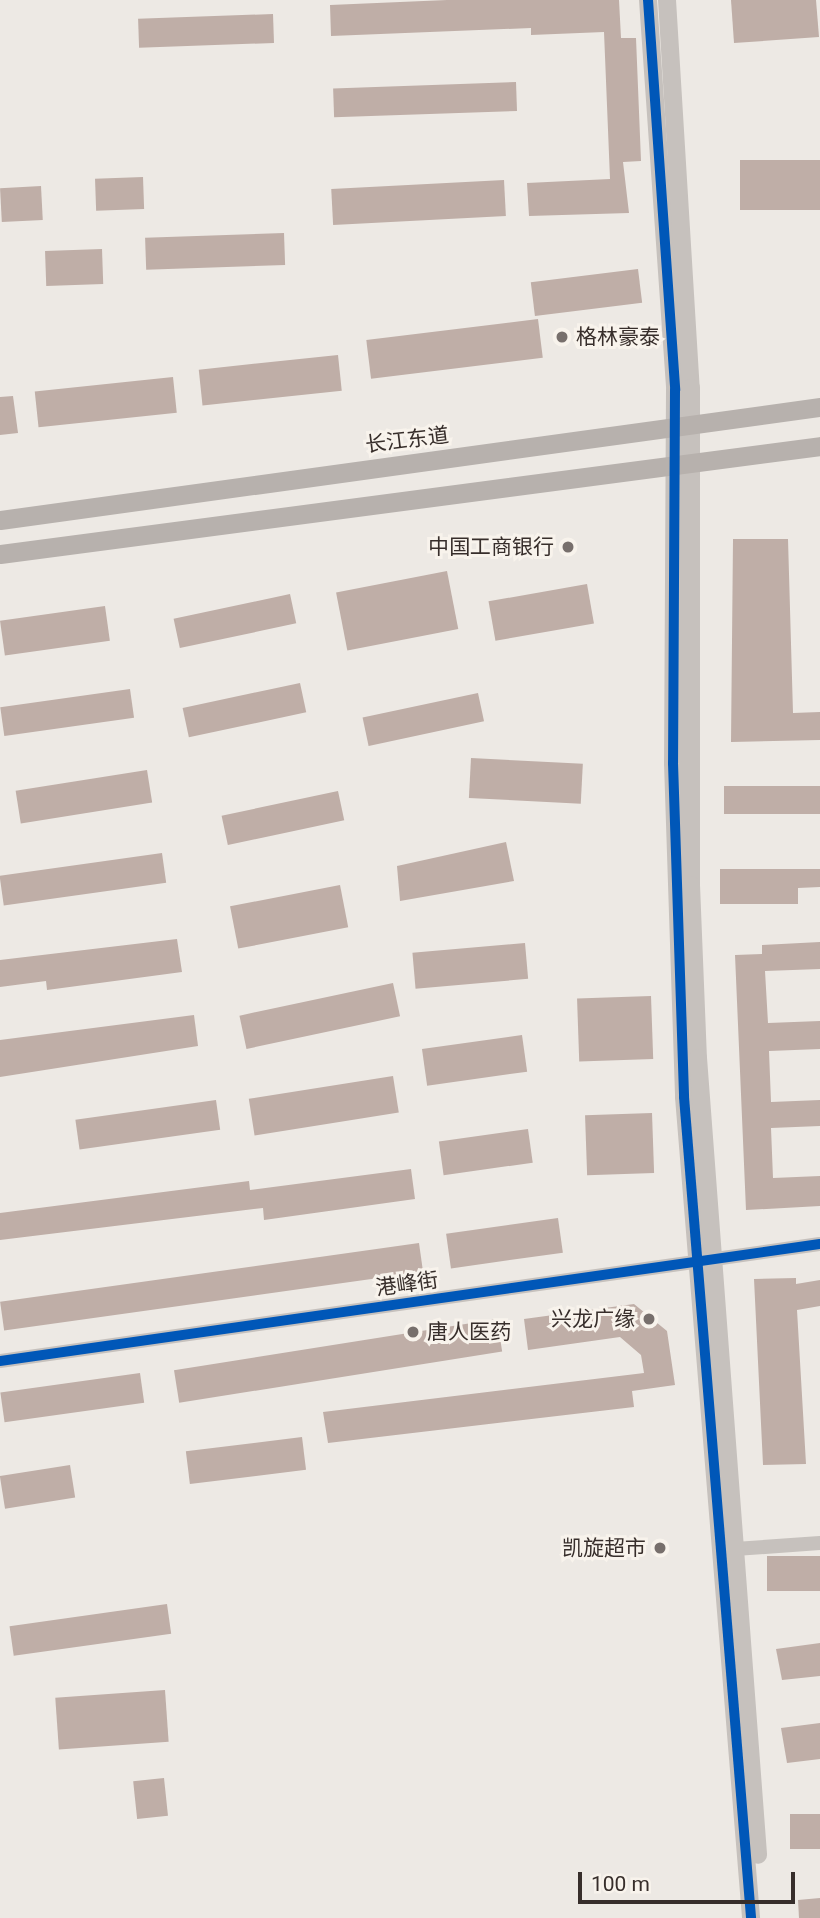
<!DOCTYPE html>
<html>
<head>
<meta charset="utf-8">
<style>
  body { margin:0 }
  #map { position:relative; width:820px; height:1918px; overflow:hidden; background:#ede9e4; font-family:Roboto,"Noto Sans SC",sans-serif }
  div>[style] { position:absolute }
  .building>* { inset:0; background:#bfaea7; transform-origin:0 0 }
  .minor>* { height:14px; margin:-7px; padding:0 7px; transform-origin:7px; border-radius:7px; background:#c6c1bd }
  .tertiary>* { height:18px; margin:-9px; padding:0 9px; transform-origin:9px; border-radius:9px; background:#c6c1bd }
  .secondary>* { height:19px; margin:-9.5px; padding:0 9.5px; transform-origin:9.5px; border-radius:9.5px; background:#b7b1ad }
  .cycleway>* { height:10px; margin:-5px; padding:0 5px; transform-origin:5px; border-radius:5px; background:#0057b8 }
  .dots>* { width:19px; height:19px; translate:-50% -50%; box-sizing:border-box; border:4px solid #f8f3ec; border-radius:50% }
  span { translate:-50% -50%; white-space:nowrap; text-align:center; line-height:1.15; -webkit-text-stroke:6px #f8f3ec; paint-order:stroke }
  .poi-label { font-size:21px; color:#372e2b }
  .left { translate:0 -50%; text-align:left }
  .right { translate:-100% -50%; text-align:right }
  .street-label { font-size:21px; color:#372e2b }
  .scale { position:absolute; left:578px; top:1872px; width:217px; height:32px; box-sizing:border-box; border:4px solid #372e2b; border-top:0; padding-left:9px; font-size:21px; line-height:24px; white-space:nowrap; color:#372e2b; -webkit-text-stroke:5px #f8f3ec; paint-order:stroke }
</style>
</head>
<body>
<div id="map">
  <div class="building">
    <div style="clip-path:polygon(447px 0,619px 0,621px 38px,636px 38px,641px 161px,623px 162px,629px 213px,529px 216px,527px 183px,610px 179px,604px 32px,531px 35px,531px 28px,331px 36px,330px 5px)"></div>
    <div style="clip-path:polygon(731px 0,816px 0,819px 37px,734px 43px)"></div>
    <div style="left:273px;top:14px;width:29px;height:135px;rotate:88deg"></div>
    <div style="left:516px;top:82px;width:29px;height:183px;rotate:88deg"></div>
    <div style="left:820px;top:160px;width:50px;height:80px;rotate:90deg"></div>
    <div style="left:143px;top:177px;width:32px;height:48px;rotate:88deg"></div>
    <div style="left:504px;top:180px;width:36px;height:173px;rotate:87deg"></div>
    <div style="left:41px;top:186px;width:34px;height:41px;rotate:87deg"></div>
    <div style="left:284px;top:233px;width:32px;height:139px;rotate:88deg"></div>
    <div style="left:102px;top:249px;width:35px;height:57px;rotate:88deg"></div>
    <div style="left:638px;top:269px;width:34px;height:108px;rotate:83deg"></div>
    <div style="left:538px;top:319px;width:39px;height:173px;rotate:83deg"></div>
    <div style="left:338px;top:355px;width:36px;height:140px;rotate:84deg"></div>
    <div style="left:173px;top:377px;width:36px;height:139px;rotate:84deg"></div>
    <div style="clip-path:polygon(13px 396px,18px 433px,0 435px,0 397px)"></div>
    <div style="clip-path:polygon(733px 539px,788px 539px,793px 713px,820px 712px,820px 740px,731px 742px)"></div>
    <div style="left:447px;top:571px;width:59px;height:113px;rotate:79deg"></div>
    <div style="left:587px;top:584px;width:40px;height:100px;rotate:80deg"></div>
    <div style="left:290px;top:594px;width:30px;height:119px;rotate:78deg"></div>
    <div style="left:105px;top:606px;width:35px;height:106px;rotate:82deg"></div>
    <div style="left:300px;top:683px;width:30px;height:120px;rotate:78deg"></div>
    <div style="left:130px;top:689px;width:29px;height:131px;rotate:82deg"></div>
    <div style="left:478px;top:693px;width:29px;height:118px;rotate:78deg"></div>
    <div style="left:471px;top:758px;width:112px;height:40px;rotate:3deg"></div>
    <div style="left:147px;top:770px;width:33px;height:133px;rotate:81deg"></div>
    <div style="left:820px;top:786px;width:28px;height:96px;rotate:90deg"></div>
    <div style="left:338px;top:791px;width:30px;height:119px;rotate:78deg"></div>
    <div style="clip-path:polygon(506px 842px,514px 881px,400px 901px,397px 866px)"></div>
    <div style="left:162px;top:853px;width:30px;height:164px;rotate:82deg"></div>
    <div style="clip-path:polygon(720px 869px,820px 869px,820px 887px,798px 888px,798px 904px,720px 904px)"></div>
    <div style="left:340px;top:885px;width:43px;height:112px;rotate:79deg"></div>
    <div style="clip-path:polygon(177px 939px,182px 972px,47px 990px,46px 981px,0 987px,0 960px)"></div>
    <div style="clip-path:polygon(820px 942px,820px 969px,765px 971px,768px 1023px,820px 1021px,820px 1049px,769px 1051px,771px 1102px,820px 1100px,820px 1126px,771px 1128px,773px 1178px,820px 1176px,820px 1206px,746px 1210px,735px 955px,762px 954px,762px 945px)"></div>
    <div style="left:525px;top:943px;width:36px;height:113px;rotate:85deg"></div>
    <div style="left:393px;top:983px;width:34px;height:157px;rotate:78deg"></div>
    <div style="left:651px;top:996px;width:63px;height:74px;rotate:88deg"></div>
    <div style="clip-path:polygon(194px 1015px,198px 1046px,0 1077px,0 1040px)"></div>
    <div style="left:522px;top:1035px;width:37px;height:101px;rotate:82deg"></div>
    <div style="left:393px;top:1076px;width:37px;height:146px;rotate:81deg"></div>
    <div style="left:216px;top:1100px;width:30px;height:142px;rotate:82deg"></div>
    <div style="left:652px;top:1113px;width:60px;height:67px;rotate:88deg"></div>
    <div style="left:528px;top:1129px;width:34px;height:90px;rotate:82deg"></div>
    <div style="clip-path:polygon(411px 1169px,415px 1199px,264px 1220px,263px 1208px,0 1240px,0 1213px,249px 1181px,250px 1190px)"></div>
    <div style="left:558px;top:1218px;width:35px;height:113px;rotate:82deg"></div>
    <div style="left:419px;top:1243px;width:29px;height:423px;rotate:82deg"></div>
    <div style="clip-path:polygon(796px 1278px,796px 1284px,820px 1280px,820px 1306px,797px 1310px,806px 1464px,763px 1465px,754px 1279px)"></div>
    <div style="clip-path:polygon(634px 1304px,667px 1331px,675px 1385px,632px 1391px,634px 1407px,328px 1443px,323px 1412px,644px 1373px,641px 1355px,620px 1337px,528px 1350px,524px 1319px)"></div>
    <div style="left:497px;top:1319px;width:33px;height:327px;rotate:81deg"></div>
    <div style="left:140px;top:1373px;width:30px;height:141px;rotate:82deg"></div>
    <div style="left:302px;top:1437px;width:33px;height:117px;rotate:83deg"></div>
    <div style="left:70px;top:1465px;width:33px;height:71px;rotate:81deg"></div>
    <div style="left:820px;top:1556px;width:35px;height:53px;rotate:90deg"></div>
    <div style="left:167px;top:1604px;width:30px;height:159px;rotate:82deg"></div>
    <div style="clip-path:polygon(820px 1643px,820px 1676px,782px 1680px,776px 1649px)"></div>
    <div style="left:165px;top:1690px;width:52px;height:110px;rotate:86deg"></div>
    <div style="clip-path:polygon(820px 1723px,820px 1759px,787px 1763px,781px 1728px)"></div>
    <div style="left:164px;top:1778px;width:38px;height:31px;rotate:84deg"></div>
    <div style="left:820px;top:1814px;width:35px;height:30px;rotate:90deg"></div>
    <div style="clip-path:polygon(820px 1898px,820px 1918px,799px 1918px,798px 1900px)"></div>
  </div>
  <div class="minor">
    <div style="left:0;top:1361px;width:828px;rotate:-8.12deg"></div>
    <div style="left:735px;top:1549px;width:85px;rotate:-4deg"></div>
  </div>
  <div class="tertiary">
    <div style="left:648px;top:0;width:391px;rotate:86deg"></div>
    <div style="left:675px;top:390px;width:373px;rotate:90.3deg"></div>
    <div style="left:673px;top:763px;width:334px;rotate:88.1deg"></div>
    <div style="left:684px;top:1097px;width:824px;rotate:85.33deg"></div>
    <div style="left:667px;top:0;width:389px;rotate:86.5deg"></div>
    <div style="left:691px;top:388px;width:497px;rotate:90deg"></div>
    <div style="left:691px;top:885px;width:173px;rotate:87.7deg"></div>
    <div style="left:698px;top:1058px;width:799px;rotate:85.69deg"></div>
  </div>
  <div class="secondary">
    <div style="left:0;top:520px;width:828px;rotate:-7.85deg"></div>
    <div style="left:0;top:554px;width:827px;rotate:-7.5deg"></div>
  </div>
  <div class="cycleway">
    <div style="left:648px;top:0;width:391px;rotate:86deg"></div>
    <div style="left:675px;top:390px;width:373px;rotate:90.3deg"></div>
    <div style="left:673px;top:763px;width:334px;rotate:88.1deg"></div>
    <div style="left:684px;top:1097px;width:824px;rotate:85.33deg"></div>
    <div style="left:0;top:1361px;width:828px;rotate:-8.12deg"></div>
  </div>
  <div class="dots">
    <div style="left:562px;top:337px;background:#776f6c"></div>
    <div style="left:568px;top:547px;background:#776f6c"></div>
    <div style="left:649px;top:1319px;background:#776f6c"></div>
    <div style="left:413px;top:1332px;background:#776f6c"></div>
    <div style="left:660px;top:1548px;background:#776f6c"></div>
  </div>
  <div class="poi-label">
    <span class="left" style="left:576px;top:337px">格林豪泰</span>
    <span class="right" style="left:554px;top:547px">中国工商银行</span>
    <span class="right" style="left:635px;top:1319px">兴龙广缘</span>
    <span class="left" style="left:427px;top:1332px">唐人医药</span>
    <span class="right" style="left:646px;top:1548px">凯旋超市</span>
  </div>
  <div class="street-label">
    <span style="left:407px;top:440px;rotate:-7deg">长江东道</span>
    <span style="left:407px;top:1284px;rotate:-8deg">港峰街</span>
  </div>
  <div class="scale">100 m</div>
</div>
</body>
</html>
